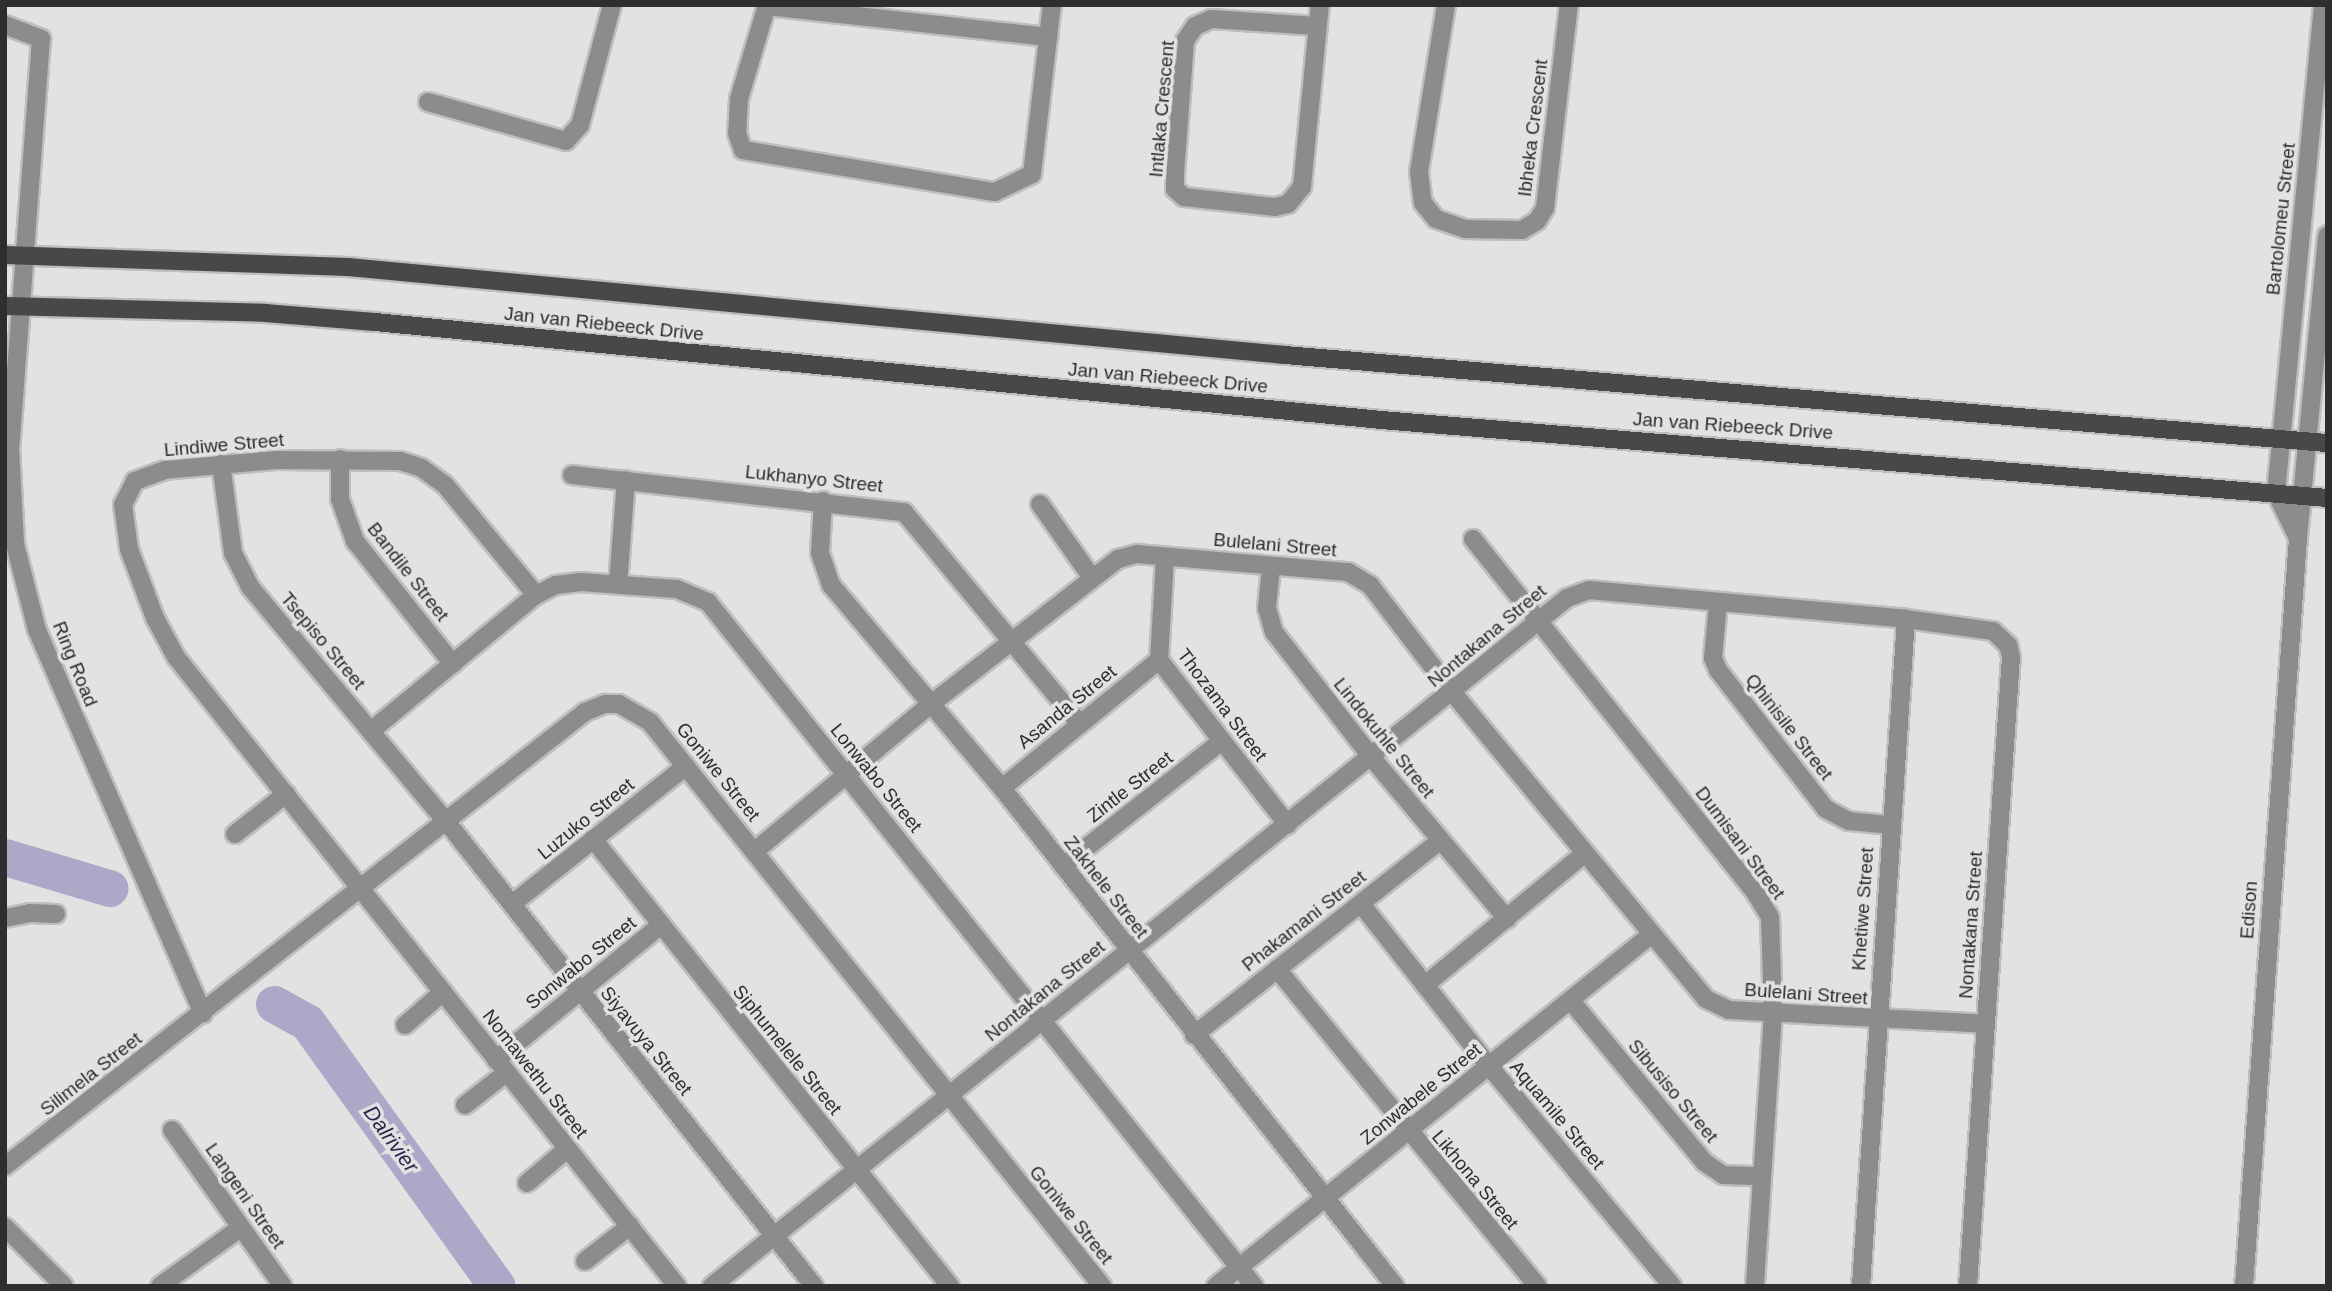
<!DOCTYPE html>
<html>
<head>
<meta charset="utf-8">
<style>
  body { margin:0 }
  #map { position:relative; width:2332px; height:1291px; overflow:hidden; background:#e4e1e2; font-family:Helvetica,sans-serif }
  div>[style] { position:absolute }
  .river>* { height:37px; margin:-18.5px; padding:0 18.5px; transform-origin:18.5px; border-radius:18.5px; background:#ada8c8 }
  .roads { filter:drop-shadow(2px 0 #c0bdbe) drop-shadow(-2px 0 #c0bdbe) drop-shadow(0 2px #c0bdbe) drop-shadow(0 -2px #c0bdbe) }
  .minor>* { height:18px; margin:-9px; padding:0 9px; transform-origin:9px; border-radius:9px; background:#8d8c8d }
  .major>* { height:18px; margin:-9px; padding:0 9px; transform-origin:9px; border-radius:9px; background:#494849 }
  span { translate:-50% -50%; white-space:nowrap; text-align:center; line-height:1.15; -webkit-text-stroke:7px #e4e1e2; paint-order:stroke }
  .street-label { font-size:19px; color:#2f2d2e }
  .water-label { font-size:21px; color:#2d234e; font-style:italic }
  .frame { position:absolute; inset:0; border:7px solid #2f2d2e; pointer-events:none }
</style>
</head>
<body>
<div id="map">
  <div class="river">
    <div style="left:5px;top:857px;width:109px;rotate:16.6deg"></div>
    <div style="left:274px;top:1004px;width:38px;rotate:29deg"></div>
    <div style="left:307px;top:1022px;width:325px;rotate:54.3deg"></div>
  </div>
  <div class="roads">
    <div class="minor">
      <div style="left:767px;top:5px;width:98px;rotate:106.6deg"></div>
      <div style="left:739px;top:99px;width:34px;rotate:93deg"></div>
      <div style="left:737px;top:133px;width:18px;rotate:71deg"></div>
      <div style="left:743px;top:150px;width:255px;rotate:9.5deg"></div>
      <div style="left:995px;top:192px;width:41px;rotate:-25.9deg"></div>
      <div style="left:1032px;top:174px;width:170px;rotate:-83.3deg"></div>
      <div style="left:1446px;top:5px;width:169px;rotate:99.2deg"></div>
      <div style="left:1419px;top:172px;width:31px;rotate:83deg"></div>
      <div style="left:1423px;top:203px;width:21px;rotate:51deg"></div>
      <div style="left:1436px;top:219px;width:31px;rotate:19deg"></div>
      <div style="left:1465px;top:229px;width:57px;rotate:1deg"></div>
      <div style="left:1522px;top:230px;width:17px;rotate:-31deg"></div>
      <div style="left:1537px;top:221px;width:15px;rotate:-58deg"></div>
      <div style="left:1545px;top:208px;width:204px;rotate:-83.3deg"></div>
      <div style="left:767px;top:6px;width:283px;rotate:6.3deg"></div>
      <div style="left:5px;top:25px;width:39px;rotate:21deg"></div>
      <div style="left:41px;top:39px;width:409px;rotate:94.3deg"></div>
      <div style="left:10px;top:447px;width:97px;rotate:87deg"></div>
      <div style="left:15px;top:544px;width:89px;rotate:75.7deg"></div>
      <div style="left:37px;top:630px;width:418px;rotate:66.6deg"></div>
      <div style="left:1317px;top:26px;width:106px;rotate:-176.2deg"></div>
      <div style="left:1211px;top:19px;width:17px;rotate:156deg"></div>
      <div style="left:1195px;top:26px;width:18px;rotate:124deg"></div>
      <div style="left:1185px;top:41px;width:133px;rotate:94.3deg"></div>
      <div style="left:1175px;top:174px;width:15px;rotate:90deg"></div>
      <div style="left:1175px;top:189px;width:12px;rotate:42deg"></div>
      <div style="left:1184px;top:197px;width:92px;rotate:6.3deg"></div>
      <div style="left:1275px;top:207px;width:13px;rotate:-13deg"></div>
      <div style="left:1288px;top:204px;width:22px;rotate:-51deg"></div>
      <div style="left:1302px;top:187px;width:183px;rotate:-84.4deg"></div>
      <div style="left:428px;top:102px;width:143px;rotate:15.8deg"></div>
      <div style="left:566px;top:141px;width:21px;rotate:-49deg"></div>
      <div style="left:580px;top:125px;width:124px;rotate:-75.1deg"></div>
      <div style="left:340px;top:459px;width:40px;rotate:90deg"></div>
      <div style="left:340px;top:499px;width:45px;rotate:70.3deg"></div>
      <div style="left:355px;top:541px;width:157px;rotate:51.5deg"></div>
      <div style="left:221px;top:464px;width:90px;rotate:82.3deg"></div>
      <div style="left:233px;top:553px;width:38px;rotate:63deg"></div>
      <div style="left:250px;top:587px;width:305px;rotate:50.1deg"></div>
      <div style="left:446px;top:821px;width:593px;rotate:51.64deg"></div>
      <div style="left:572px;top:475px;width:334px;rotate:6.4deg"></div>
      <div style="left:904px;top:512px;width:274px;rotate:50.3deg"></div>
      <div style="left:823px;top:501px;width:52px;rotate:93.3deg"></div>
      <div style="left:820px;top:553px;width:34px;rotate:71deg"></div>
      <div style="left:831px;top:585px;width:265px;rotate:49.9deg"></div>
      <div style="left:1002px;top:788px;width:634px;rotate:51.72deg"></div>
      <div style="left:1040px;top:504px;width:90px;rotate:54.9deg"></div>
      <div style="left:2298px;top:538px;width:50px;rotate:-116.1deg"></div>
      <div style="left:2276px;top:493px;width:490px;rotate:-84.5deg"></div>
      <div style="left:1473px;top:539px;width:452px;rotate:51.4deg"></div>
      <div style="left:1755px;top:892px;width:29px;rotate:59deg"></div>
      <div style="left:1770px;top:917px;width:96px;rotate:88.2deg"></div>
      <div style="left:1773px;top:1013px;width:274px;rotate:93.8deg"></div>
      <div style="left:1165px;top:557px;width:103px;rotate:93.3deg"></div>
      <div style="left:1159px;top:660px;width:209px;rotate:52deg"></div>
      <div style="left:1271px;top:567px;width:41px;rotate:95.6deg"></div>
      <div style="left:1267px;top:608px;width:25px;rotate:74deg"></div>
      <div style="left:1274px;top:632px;width:160px;rotate:52.1deg"></div>
      <div style="left:1372px;top:758px;width:210px;rotate:50deg"></div>
      <div style="left:618px;top:584px;width:104px;rotate:-85.6deg"></div>
      <div style="left:536px;top:595px;width:143px;rotate:-129.6deg"></div>
      <div style="left:445px;top:485px;width:29px;rotate:-144deg"></div>
      <div style="left:422px;top:468px;width:23px;rotate:-162deg"></div>
      <div style="left:400px;top:461px;width:124px;rotate:-179.5deg"></div>
      <div style="left:276px;top:460px;width:111px;rotate:174.9deg"></div>
      <div style="left:165px;top:470px;width:32px;rotate:160deg"></div>
      <div style="left:135px;top:481px;width:27px;rotate:117deg"></div>
      <div style="left:123px;top:505px;width:44px;rotate:82.2deg"></div>
      <div style="left:129px;top:549px;width:74px;rotate:69.4deg"></div>
      <div style="left:155px;top:618px;width:44px;rotate:61.7deg"></div>
      <div style="left:176px;top:657px;width:804px;rotate:51.46deg"></div>
      <div style="left:1718px;top:604px;width:54px;rotate:95.3deg"></div>
      <div style="left:1713px;top:658px;width:13px;rotate:67deg"></div>
      <div style="left:1718px;top:670px;width:176px;rotate:52.2deg"></div>
      <div style="left:1826px;top:809px;width:26px;rotate:28deg"></div>
      <div style="left:1849px;top:821px;width:41px;rotate:5.6deg"></div>
      <div style="left:372px;top:730px;width:212px;rotate:-39.5deg"></div>
      <div style="left:536px;top:595px;width:22px;rotate:-27deg"></div>
      <div style="left:556px;top:585px;width:25px;rotate:-7deg"></div>
      <div style="left:581px;top:582px;width:96px;rotate:4.2deg"></div>
      <div style="left:677px;top:589px;width:34px;rotate:23deg"></div>
      <div style="left:708px;top:602px;width:875px;rotate:51.4deg"></div>
      <div style="left:1002px;top:788px;width:203px;rotate:-39.2deg"></div>
      <div style="left:235px;top:834px;width:65px;rotate:-38.1deg"></div>
      <div style="left:593px;top:839px;width:572px;rotate:51.39deg"></div>
      <div style="left:755px;top:851px;width:229px;rotate:-39.9deg"></div>
      <div style="left:931px;top:704px;width:237px;rotate:-37.8deg"></div>
      <div style="left:1118px;top:559px;width:20px;rotate:-15deg"></div>
      <div style="left:1137px;top:554px;width:212px;rotate:4.9deg"></div>
      <div style="left:1348px;top:572px;width:26px;rotate:31deg"></div>
      <div style="left:1370px;top:585px;width:136px;rotate:52.5deg"></div>
      <div style="left:1453px;top:693px;width:397px;rotate:50.4deg"></div>
      <div style="left:1706px;top:999px;width:25px;rotate:26deg"></div>
      <div style="left:1729px;top:1010px;width:256px;rotate:3.1deg"></div>
      <div style="left:1063px;top:866px;width:202px;rotate:-38.2deg"></div>
      <div style="left:512px;top:904px;width:222px;rotate:-38.4deg"></div>
      <div style="left:1361px;top:904px;width:206px;rotate:51.7deg"></div>
      <div style="left:1489px;top:1066px;width:286px;rotate:50.2deg"></div>
      <div style="left:5px;top:918px;width:25px;rotate:-11deg"></div>
      <div style="left:30px;top:913px;width:26px;rotate:2deg"></div>
      <div style="left:1277px;top:969px;width:410px;rotate:50.6deg"></div>
      <div style="left:1425px;top:985px;width:206px;rotate:-39.5deg"></div>
      <div style="left:1571px;top:1001px;width:209px;rotate:50.4deg"></div>
      <div style="left:1704px;top:1162px;width:23px;rotate:34deg"></div>
      <div style="left:1723px;top:1175px;width:36px;rotate:2deg"></div>
      <div style="left:405px;top:1025px;width:50px;rotate:-41deg"></div>
      <div style="left:1194px;top:1035px;width:313px;rotate:-38.3deg"></div>
      <div style="left:496px;top:1060px;width:212px;rotate:-39.3deg"></div>
      <div style="left:465px;top:1105px;width:52px;rotate:-38deg"></div>
      <div style="left:172px;top:1130px;width:191px;rotate:54.6deg"></div>
      <div style="left:5px;top:1166px;width:737px;rotate:-38.05deg"></div>
      <div style="left:585px;top:712px;width:22px;rotate:-22deg"></div>
      <div style="left:605px;top:704px;width:14px"></div>
      <div style="left:619px;top:704px;width:36px;rotate:30deg"></div>
      <div style="left:650px;top:722px;width:723px;rotate:51.29deg"></div>
      <div style="left:527px;top:1183px;width:52px;rotate:-40.4deg"></div>
      <div style="left:5px;top:1227px;width:83px;rotate:45deg"></div>
      <div style="left:585px;top:1261px;width:57px;rotate:-37.9deg"></div>
      <div style="left:160px;top:1286px;width:99px;rotate:-35.9deg"></div>
      <div style="left:712px;top:1286px;width:1097px;rotate:-38.82deg"></div>
      <div style="left:1567px;top:598px;width:23px;rotate:-20deg"></div>
      <div style="left:1589px;top:590px;width:318px;rotate:5.2deg"></div>
      <div style="left:1906px;top:619px;width:88px;rotate:7.9deg"></div>
      <div style="left:1993px;top:631px;width:21px;rotate:43deg"></div>
      <div style="left:2008px;top:645px;width:12px;rotate:76deg"></div>
      <div style="left:2011px;top:657px;width:630px;rotate:93.91deg"></div>
      <div style="left:1216px;top:1286px;width:560px;rotate:-38.92deg"></div>
      <div style="left:1861px;top:1286px;width:669px;rotate:-86.14deg"></div>
      <div style="left:2244px;top:1286px;width:750px;rotate:-85.87deg"></div>
      <div style="left:2298px;top:538px;width:304px;rotate:-84.5deg"></div>
    </div>
    <div class="major">
      <div style="left:5px;top:255px;width:343px;rotate:2deg"></div>
      <div style="left:348px;top:267px;width:941px;rotate:5.37deg"></div>
      <div style="left:1285px;top:355px;width:1046px;rotate:4.83deg"></div>
      <div style="left:5px;top:306px;width:260px;rotate:1.5deg"></div>
      <div style="left:265px;top:313px;width:110px;rotate:4.7deg"></div>
      <div style="left:375px;top:322px;width:1011px;rotate:5.56deg"></div>
      <div style="left:1381px;top:420px;width:949px;rotate:4.71deg"></div>
    </div>
  </div>
  <div class="street-label">
    <span style="left:1162px;top:109px;rotate:-85deg">Intlaka Crescent</span>
    <span style="left:1533px;top:128px;rotate:-83deg">Ibheka Crescent</span>
    <span style="left:2281px;top:219px;rotate:-84deg">Bartolomeu Street</span>
    <span style="left:604px;top:324px;rotate:6deg">Jan van Riebeeck Drive</span>
    <span style="left:1168px;top:378px;rotate:5deg">Jan van Riebeeck Drive</span>
    <span style="left:1733px;top:426px;rotate:4deg">Jan van Riebeeck Drive</span>
    <span style="left:224px;top:445px;rotate:-5deg">Lindiwe Street</span>
    <span style="left:814px;top:479px;rotate:6deg">Lukhanyo Street</span>
    <span style="left:1275px;top:545px;rotate:5deg">Bulelani Street</span>
    <span style="left:408px;top:572px;rotate:52deg">Bandile Street</span>
    <span style="left:1487px;top:636px;rotate:-40deg">Nontakana Street</span>
    <span style="left:323px;top:641px;rotate:50deg">Tsepiso Street</span>
    <span style="left:75px;top:664px;rotate:68deg">Ring Road</span>
    <span style="left:1222px;top:705px;rotate:53deg">Thozama Street</span>
    <span style="left:1067px;top:707px;rotate:-39deg">Asanda Street</span>
    <span style="left:1789px;top:727px;rotate:52deg">Qhinisile Street</span>
    <span style="left:1384px;top:738px;rotate:51deg">Lindokuhle Street</span>
    <span style="left:718px;top:772px;rotate:51deg">Goniwe Street</span>
    <span style="left:876px;top:778px;rotate:51deg">Lonwabo Street</span>
    <span style="left:1130px;top:787px;rotate:-38deg">Zintle Street</span>
    <span style="left:586px;top:819px;rotate:-39deg">Luzuko Street</span>
    <span style="left:1740px;top:843px;rotate:53deg">Dumisani Street</span>
    <span style="left:1106px;top:887px;rotate:52deg">Zakhele Street</span>
    <span style="left:1863px;top:909px;rotate:-86deg">Khetiwe Street</span>
    <span style="left:2249px;top:910px;rotate:-86deg">Edison</span>
    <span style="left:1304px;top:921px;rotate:-38deg">Phakamani Street</span>
    <span style="left:1971px;top:925px;rotate:-86deg">Nontakana Street</span>
    <span style="left:581px;top:963px;rotate:-39deg">Sonwabo Street</span>
    <span style="left:1045px;top:991px;rotate:-39deg">Nontakana Street</span>
    <span style="left:1806px;top:994px;rotate:4deg">Bulelani Street</span>
    <span style="left:646px;top:1041px;rotate:51deg">Siyavuya Street</span>
    <span style="left:787px;top:1050px;rotate:51deg">Siphumelele Street</span>
    <span style="left:91px;top:1074px;rotate:-38deg">Silimela Street</span>
    <span style="left:535px;top:1074px;rotate:52deg">Nomawethu Street</span>
    <span style="left:1673px;top:1091px;rotate:50deg">Sibusiso Street</span>
    <span style="left:1421px;top:1094px;rotate:-39deg">Zonwabele Street</span>
    <span style="left:1557px;top:1115px;rotate:50deg">Aquamile Street</span>
    <span style="left:1475px;top:1180px;rotate:50deg">Likhona Street</span>
    <span style="left:245px;top:1196px;rotate:55deg">Langeni Street</span>
    <span style="left:1071px;top:1215px;rotate:51deg">Goniwe Street</span>
  </div>
  <div class="water-label">
    <span style="left:391px;top:1139px;rotate:54deg">Dalrivier</span>
  </div>
  <div class="frame"></div>
</div>
</body>
</html>
